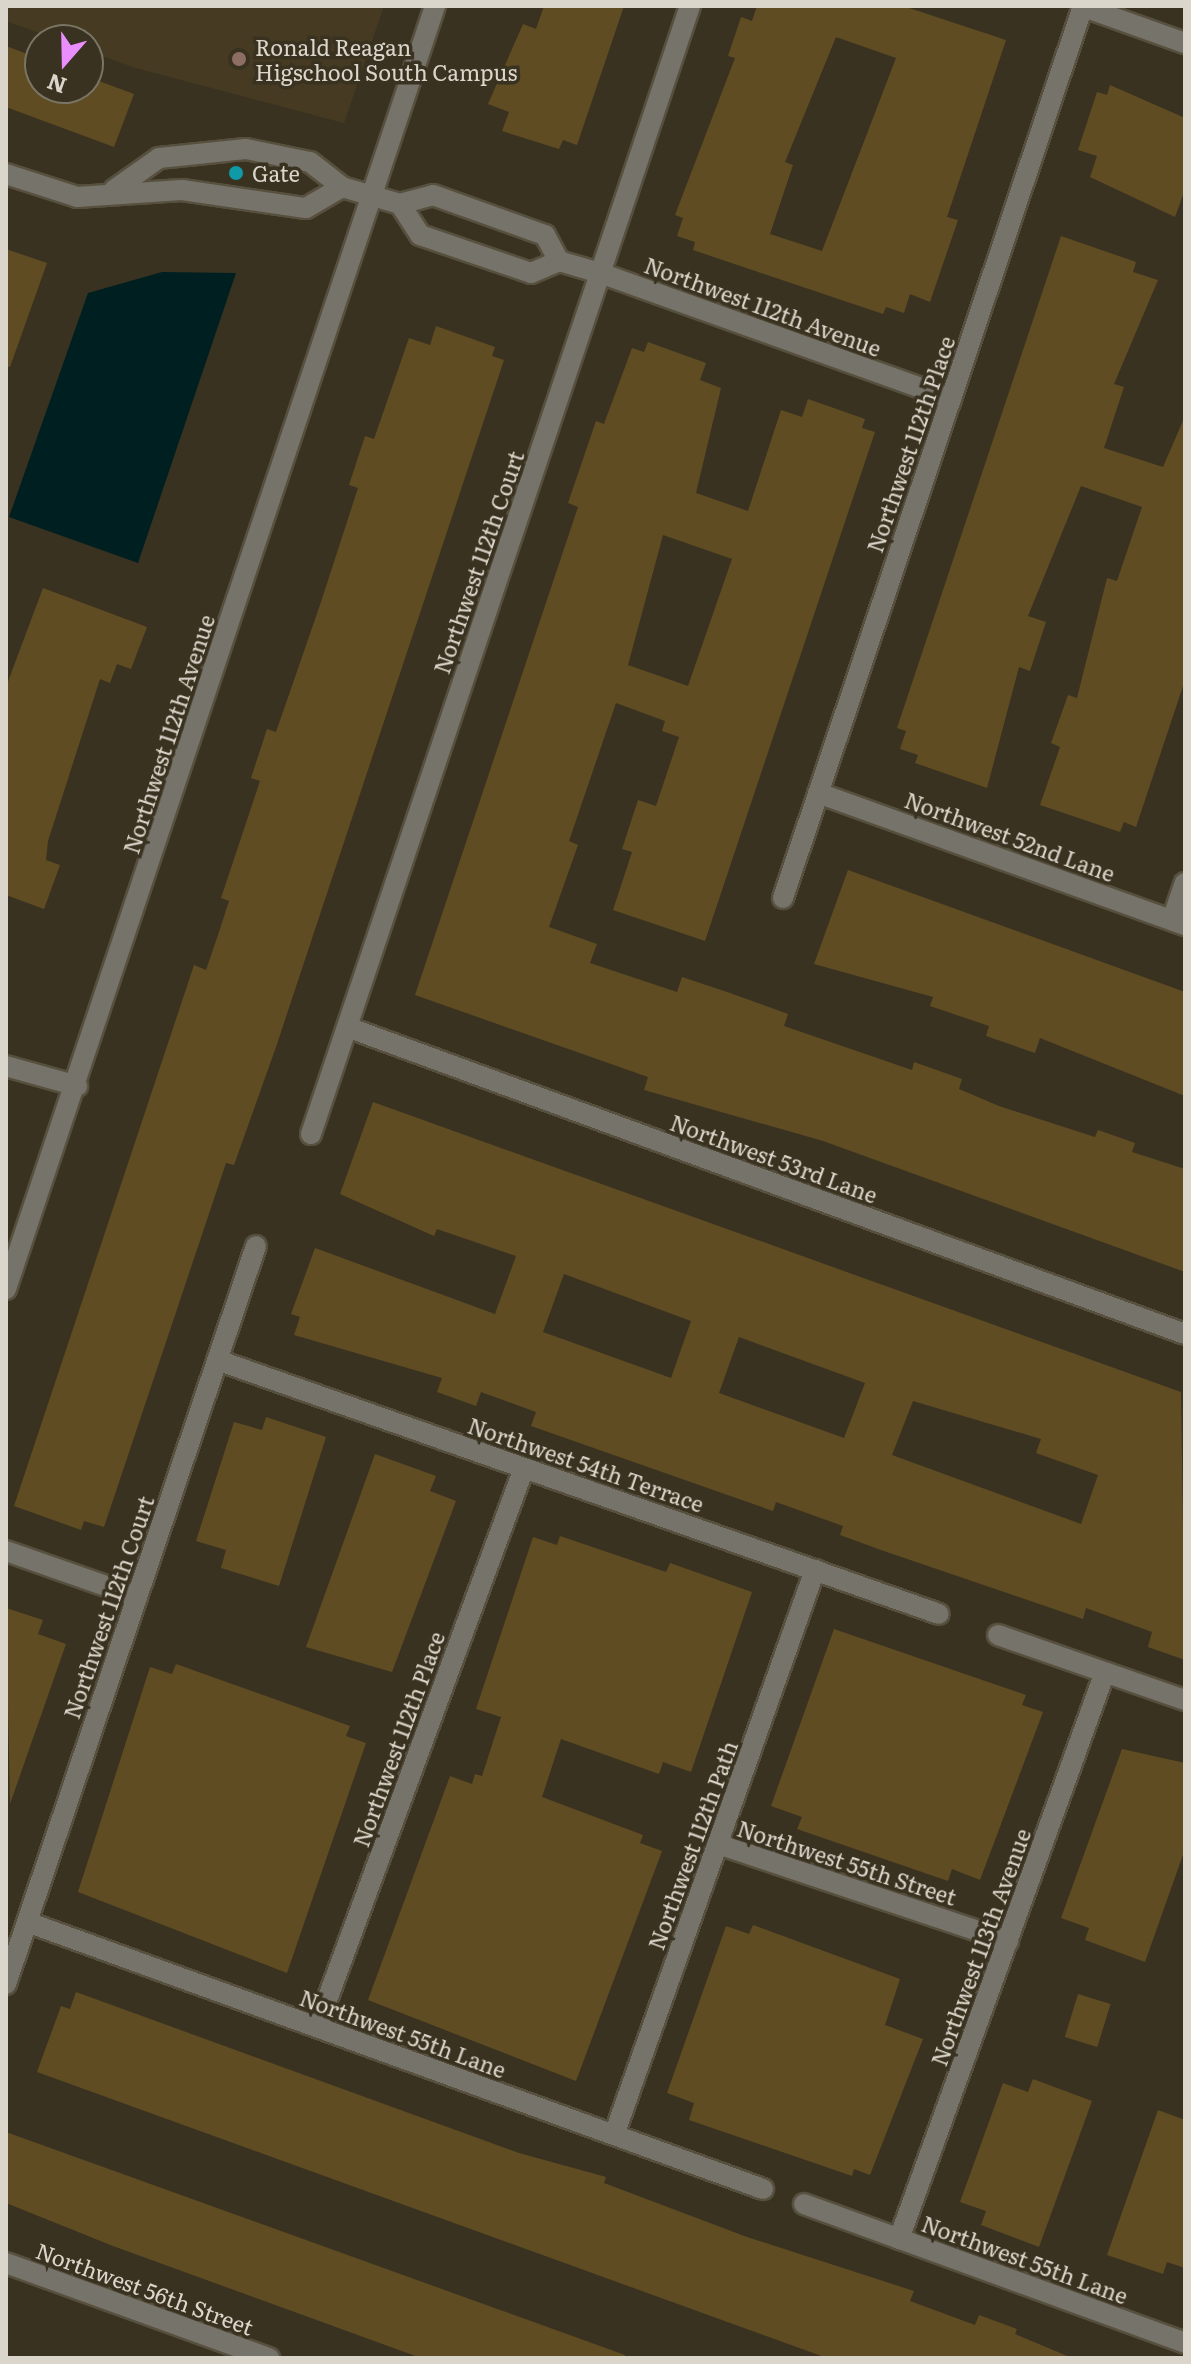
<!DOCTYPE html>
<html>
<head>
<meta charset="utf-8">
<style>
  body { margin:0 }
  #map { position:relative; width:1191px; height:2364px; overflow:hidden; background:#3a3220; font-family:Literata,serif }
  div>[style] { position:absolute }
  .built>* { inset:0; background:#463b22 }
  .water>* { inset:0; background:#001f20 }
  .building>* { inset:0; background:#5f4c22; transform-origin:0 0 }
  .roads { filter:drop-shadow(2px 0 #57503f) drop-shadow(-2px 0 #57503f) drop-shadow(0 2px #57503f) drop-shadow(0 -2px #57503f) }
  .minor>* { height:20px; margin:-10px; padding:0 10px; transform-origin:10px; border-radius:10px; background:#76736a }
  .dots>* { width:22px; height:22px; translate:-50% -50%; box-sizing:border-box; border:4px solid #3a3220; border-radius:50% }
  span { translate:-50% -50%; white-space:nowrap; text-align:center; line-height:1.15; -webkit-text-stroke:7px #3a3220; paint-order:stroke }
  .poi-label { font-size:22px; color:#dbd6cb }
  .left { translate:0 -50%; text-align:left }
  .street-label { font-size:22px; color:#dbd6cb }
  .frame { position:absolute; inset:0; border:8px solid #dbd6cb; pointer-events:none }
  .north { position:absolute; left:24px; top:24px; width:80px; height:80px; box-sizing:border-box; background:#3a3220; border:2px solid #7a7464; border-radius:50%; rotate:200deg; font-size:22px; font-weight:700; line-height:32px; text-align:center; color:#dbd6cb }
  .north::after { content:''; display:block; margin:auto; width:28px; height:36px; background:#ea8dfd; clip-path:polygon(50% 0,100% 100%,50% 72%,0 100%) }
</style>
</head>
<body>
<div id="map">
  <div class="built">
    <div style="clip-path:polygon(6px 6px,384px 6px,344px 123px,136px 68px,88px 51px,88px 40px,59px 40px,6px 21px)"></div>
  </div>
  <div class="water">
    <div style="clip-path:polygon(162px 272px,236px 273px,138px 563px,9px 517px,88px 293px)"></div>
  </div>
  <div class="building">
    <div style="clip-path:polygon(544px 6px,624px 6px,577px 145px,563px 140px,559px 149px,502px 131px,509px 112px,488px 104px,523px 24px,536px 29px)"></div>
    <div style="clip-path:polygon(evenodd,757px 6px,903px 6px,1006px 40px,947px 217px,958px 220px,930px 302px,910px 294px,904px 313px,886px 307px,883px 314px,693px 250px,695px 242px,677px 236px,683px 218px,675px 215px,735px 58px,728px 56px,741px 17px,752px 21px,757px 6px,836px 37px,896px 58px,822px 251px,770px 234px,793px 165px,785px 162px,836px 37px)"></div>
    <div style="clip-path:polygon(6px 46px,40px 59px,40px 88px,88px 88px,88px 77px,134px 94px,114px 147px,6px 107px)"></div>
    <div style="clip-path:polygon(1110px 85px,1185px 118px,1185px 189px,1175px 217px,1090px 177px,1097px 156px,1078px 150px,1097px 92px,1107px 95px)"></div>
    <div style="clip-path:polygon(1061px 236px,1136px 262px,1133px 272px,1158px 280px,1114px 384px,1124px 387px,1104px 448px,1163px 467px,1185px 416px,1185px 680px,1136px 827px,1124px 822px,1120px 832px,1040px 805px,1060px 747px,1051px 743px,1068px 695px,1077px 698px,1107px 578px,1117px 581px,1142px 507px,1081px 486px,1028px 616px,1046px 622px,1030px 671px,1019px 667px,987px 788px,915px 763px,918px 755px,900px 749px,906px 731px,897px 728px)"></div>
    <div style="clip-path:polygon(6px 249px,47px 263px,10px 367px,6px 366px)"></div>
    <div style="clip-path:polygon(436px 326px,495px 347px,492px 356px,504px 360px,276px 1047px,234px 1165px,226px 1163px,104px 1527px,84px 1521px,81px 1530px,14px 1506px,194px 965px,206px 970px,219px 932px,229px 901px,221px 898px,260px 781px,251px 778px,267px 729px,276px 732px,320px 605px,358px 488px,349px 485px,365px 436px,374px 439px,409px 338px,430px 345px)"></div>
    <div style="clip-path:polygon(evenodd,648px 342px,706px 363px,700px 380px,721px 388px,696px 493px,748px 511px,781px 410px,802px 417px,808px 399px,865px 419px,862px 428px,875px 432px,705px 941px,613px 910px,632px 852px,622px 849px,638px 800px,656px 806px,679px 737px,662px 731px,665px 721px,616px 703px,569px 841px,578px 845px,549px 927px,597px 944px,590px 963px,677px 992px,682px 977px,730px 993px,788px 1014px,784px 1026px,912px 1070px,914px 1062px,962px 1079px,959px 1089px,999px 1106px,1095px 1137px,1098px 1130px,1135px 1143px,1132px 1152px,1185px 1169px,1185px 1272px,823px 1141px,644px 1090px,648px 1077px,415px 995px,578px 507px,568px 503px,596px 421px,604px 424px,632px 348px,644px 352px,648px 342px,663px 535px,732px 559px,688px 686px,628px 665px,663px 535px)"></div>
    <div style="clip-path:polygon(43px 588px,147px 627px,131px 669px,117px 664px,110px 683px,100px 679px,48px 841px,46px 860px,60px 865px,44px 909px,6px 895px,6px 687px)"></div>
    <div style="clip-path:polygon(848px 870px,1185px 992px,1185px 1096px,1040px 1038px,1035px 1053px,986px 1036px,989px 1026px,930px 1006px,933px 997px,814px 964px)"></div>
    <div style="clip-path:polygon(evenodd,373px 1102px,1181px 1392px,1185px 1660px,1148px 1647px,1152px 1632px,1086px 1608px,1083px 1619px,881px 1550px,840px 1535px,843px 1526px,776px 1502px,773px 1511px,531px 1426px,536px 1412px,481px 1392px,476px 1406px,437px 1392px,442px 1378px,294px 1335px,300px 1317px,291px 1314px,315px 1248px,495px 1314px,516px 1256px,437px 1229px,434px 1236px,340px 1194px,373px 1102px,564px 1274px,691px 1321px,671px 1378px,543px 1332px,564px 1274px,373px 1102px,739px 1337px,865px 1383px,844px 1438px,719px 1393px,739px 1337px,373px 1102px,913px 1401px,1041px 1439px,1036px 1453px,1098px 1475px,1081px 1524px,892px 1455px,913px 1401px)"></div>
    <div style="clip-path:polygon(266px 1417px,326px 1437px,279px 1586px,221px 1568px,226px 1550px,196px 1541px,234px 1422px,262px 1430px)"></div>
    <div style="clip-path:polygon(375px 1454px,436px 1476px,430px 1491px,456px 1501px,392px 1672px,306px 1647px)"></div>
    <div style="clip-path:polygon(560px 1536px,666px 1572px,670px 1563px,752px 1592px,691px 1772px,663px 1762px,659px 1774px,561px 1739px,542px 1797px,643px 1835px,640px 1843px,662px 1851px,576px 2081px,368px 2000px,450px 1776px,472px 1784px,475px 1774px,482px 1776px,501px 1717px,476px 1709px,533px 1537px,557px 1545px)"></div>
    <div style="clip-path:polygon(6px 1608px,43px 1620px,38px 1634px,66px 1644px,10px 1804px)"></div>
    <div style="clip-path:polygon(834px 1629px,1026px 1695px,1022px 1705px,1043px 1712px,980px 1880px,952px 1869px,948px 1881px,797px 1829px,802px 1817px,771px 1806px)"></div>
    <div style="clip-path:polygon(176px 1664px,350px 1726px,346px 1736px,366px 1743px,287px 1973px,78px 1892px,150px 1667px,172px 1674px)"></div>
    <div style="clip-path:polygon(1122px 1749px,1185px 1763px,1185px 1849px,1145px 1962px,1085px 1940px,1089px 1928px,1061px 1918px)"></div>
    <div style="clip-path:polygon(753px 1925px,900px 1979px,885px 2025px,923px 2039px,870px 2175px,854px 2169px,852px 2176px,689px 2120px,694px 2103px,667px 2093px,726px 1926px,749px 1934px)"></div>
    <div style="clip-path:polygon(76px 1992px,519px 2153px,606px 2177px,604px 2183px,747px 2237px,914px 2291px,910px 2301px,975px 2325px,979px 2315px,1017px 2329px,1015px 2334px,1072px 2358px,827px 2358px,37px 2072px,61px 2006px,70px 2009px)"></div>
    <div style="left:1078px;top:1994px;width:34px;height:45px;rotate:17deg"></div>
    <div style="clip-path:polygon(1033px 2079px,1092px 2101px,1039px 2247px,981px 2225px,986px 2211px,960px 2202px,1003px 2083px,1028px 2092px)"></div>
    <div style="clip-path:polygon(1158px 2110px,1185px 2120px,1185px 2268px,1167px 2262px,1163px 2274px,1107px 2255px)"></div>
    <div style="clip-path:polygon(6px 2132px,625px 2355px,624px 2358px,421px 2358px,113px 2246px,6px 2203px)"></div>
  </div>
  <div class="roads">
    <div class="minor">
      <div style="left:1081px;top:6px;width:110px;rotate:19.6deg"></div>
      <div style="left:6px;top:174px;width:75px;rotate:17.9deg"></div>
      <div style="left:77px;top:197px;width:105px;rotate:-3.8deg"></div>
      <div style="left:182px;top:190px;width:125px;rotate:8.3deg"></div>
      <div style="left:306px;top:208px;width:42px;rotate:-30.3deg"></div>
      <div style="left:114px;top:190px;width:55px;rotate:-35.4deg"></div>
      <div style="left:159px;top:158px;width:87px;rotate:-5.9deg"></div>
      <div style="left:246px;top:149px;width:65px;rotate:11.5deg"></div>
      <div style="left:310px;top:162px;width:41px;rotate:38deg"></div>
      <div style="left:342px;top:187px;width:60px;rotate:16.3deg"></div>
      <div style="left:400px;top:204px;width:34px;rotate:-15deg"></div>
      <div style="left:433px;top:195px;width:119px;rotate:19.7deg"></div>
      <div style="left:545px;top:235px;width:30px;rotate:62deg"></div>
      <div style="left:400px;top:204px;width:37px;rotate:57deg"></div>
      <div style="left:420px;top:235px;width:117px;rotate:18.9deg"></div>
      <div style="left:531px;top:273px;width:30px;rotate:-23deg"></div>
      <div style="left:559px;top:261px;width:43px;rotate:16.3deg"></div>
      <div style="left:600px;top:273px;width:373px;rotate:19.7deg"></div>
      <div style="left:818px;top:793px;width:390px;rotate:19.8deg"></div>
      <div style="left:783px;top:898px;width:941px;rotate:-71.41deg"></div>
      <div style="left:1172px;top:920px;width:39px;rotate:-71deg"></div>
      <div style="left:347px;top:1027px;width:892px;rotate:20.12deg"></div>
      <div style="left:6px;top:1066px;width:74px;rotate:15.7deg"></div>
      <div style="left:311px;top:1134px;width:1190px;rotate:-71.43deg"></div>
      <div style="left:6px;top:1289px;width:1353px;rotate:-71.51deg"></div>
      <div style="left:217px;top:1360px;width:765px;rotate:19.38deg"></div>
      <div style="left:6px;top:1551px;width:139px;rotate:19.3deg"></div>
      <div style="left:998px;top:1635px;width:198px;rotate:19.2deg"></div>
      <div style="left:718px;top:1844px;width:306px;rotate:18.5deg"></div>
      <div style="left:27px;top:1922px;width:783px;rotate:19.94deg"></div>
      <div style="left:6px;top:1984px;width:779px;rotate:-71.29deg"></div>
      <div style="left:317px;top:2027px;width:596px;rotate:-69.68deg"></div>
      <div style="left:614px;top:2135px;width:600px;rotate:-70.42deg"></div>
      <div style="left:804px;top:2204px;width:406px;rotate:20deg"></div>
      <div style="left:899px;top:2239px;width:603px;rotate:-70.03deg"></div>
      <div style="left:6px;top:2263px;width:280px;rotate:19.9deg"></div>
    </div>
  </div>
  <div class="dots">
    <div style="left:239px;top:59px;background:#8d6e63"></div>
    <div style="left:236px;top:173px;background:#0f9aa8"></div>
  </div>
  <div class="poi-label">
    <span class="left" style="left:255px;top:59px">Ronald Reagan<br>Higschool South Campus</span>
    <span class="left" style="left:252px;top:173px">Gate</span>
  </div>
  <div class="street-label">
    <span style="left:763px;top:306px;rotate:20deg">Northwest 112th Avenue</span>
    <span style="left:910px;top:444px;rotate:-71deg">Northwest 112th Place</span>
    <span style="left:478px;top:562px;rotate:-71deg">Northwest 112th Court</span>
    <span style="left:168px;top:734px;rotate:-72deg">Northwest 112th Avenue</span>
    <span style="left:1010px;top:836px;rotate:20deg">Northwest 52nd Lane</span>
    <span style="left:774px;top:1158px;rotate:20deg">Northwest 53rd Lane</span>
    <span style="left:586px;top:1464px;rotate:19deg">Northwest 54th Terrace</span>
    <span style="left:108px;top:1607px;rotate:-71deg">Northwest 112th Court</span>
    <span style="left:398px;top:1739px;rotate:-70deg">Northwest 112th Place</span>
    <span style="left:692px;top:1845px;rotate:-70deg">Northwest 112th Path</span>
    <span style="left:847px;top:1862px;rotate:18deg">Northwest 55th Street</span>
    <span style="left:980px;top:1947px;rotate:-70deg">Northwest 113th Avenue</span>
    <span style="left:403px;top:2033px;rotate:20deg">Northwest 55th Lane</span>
    <span style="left:1025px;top:2259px;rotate:20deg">Northwest 55th Lane</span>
    <span style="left:145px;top:2288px;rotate:20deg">Northwest 56th Street</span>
  </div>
  <div class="frame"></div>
  <div class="north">N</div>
</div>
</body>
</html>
